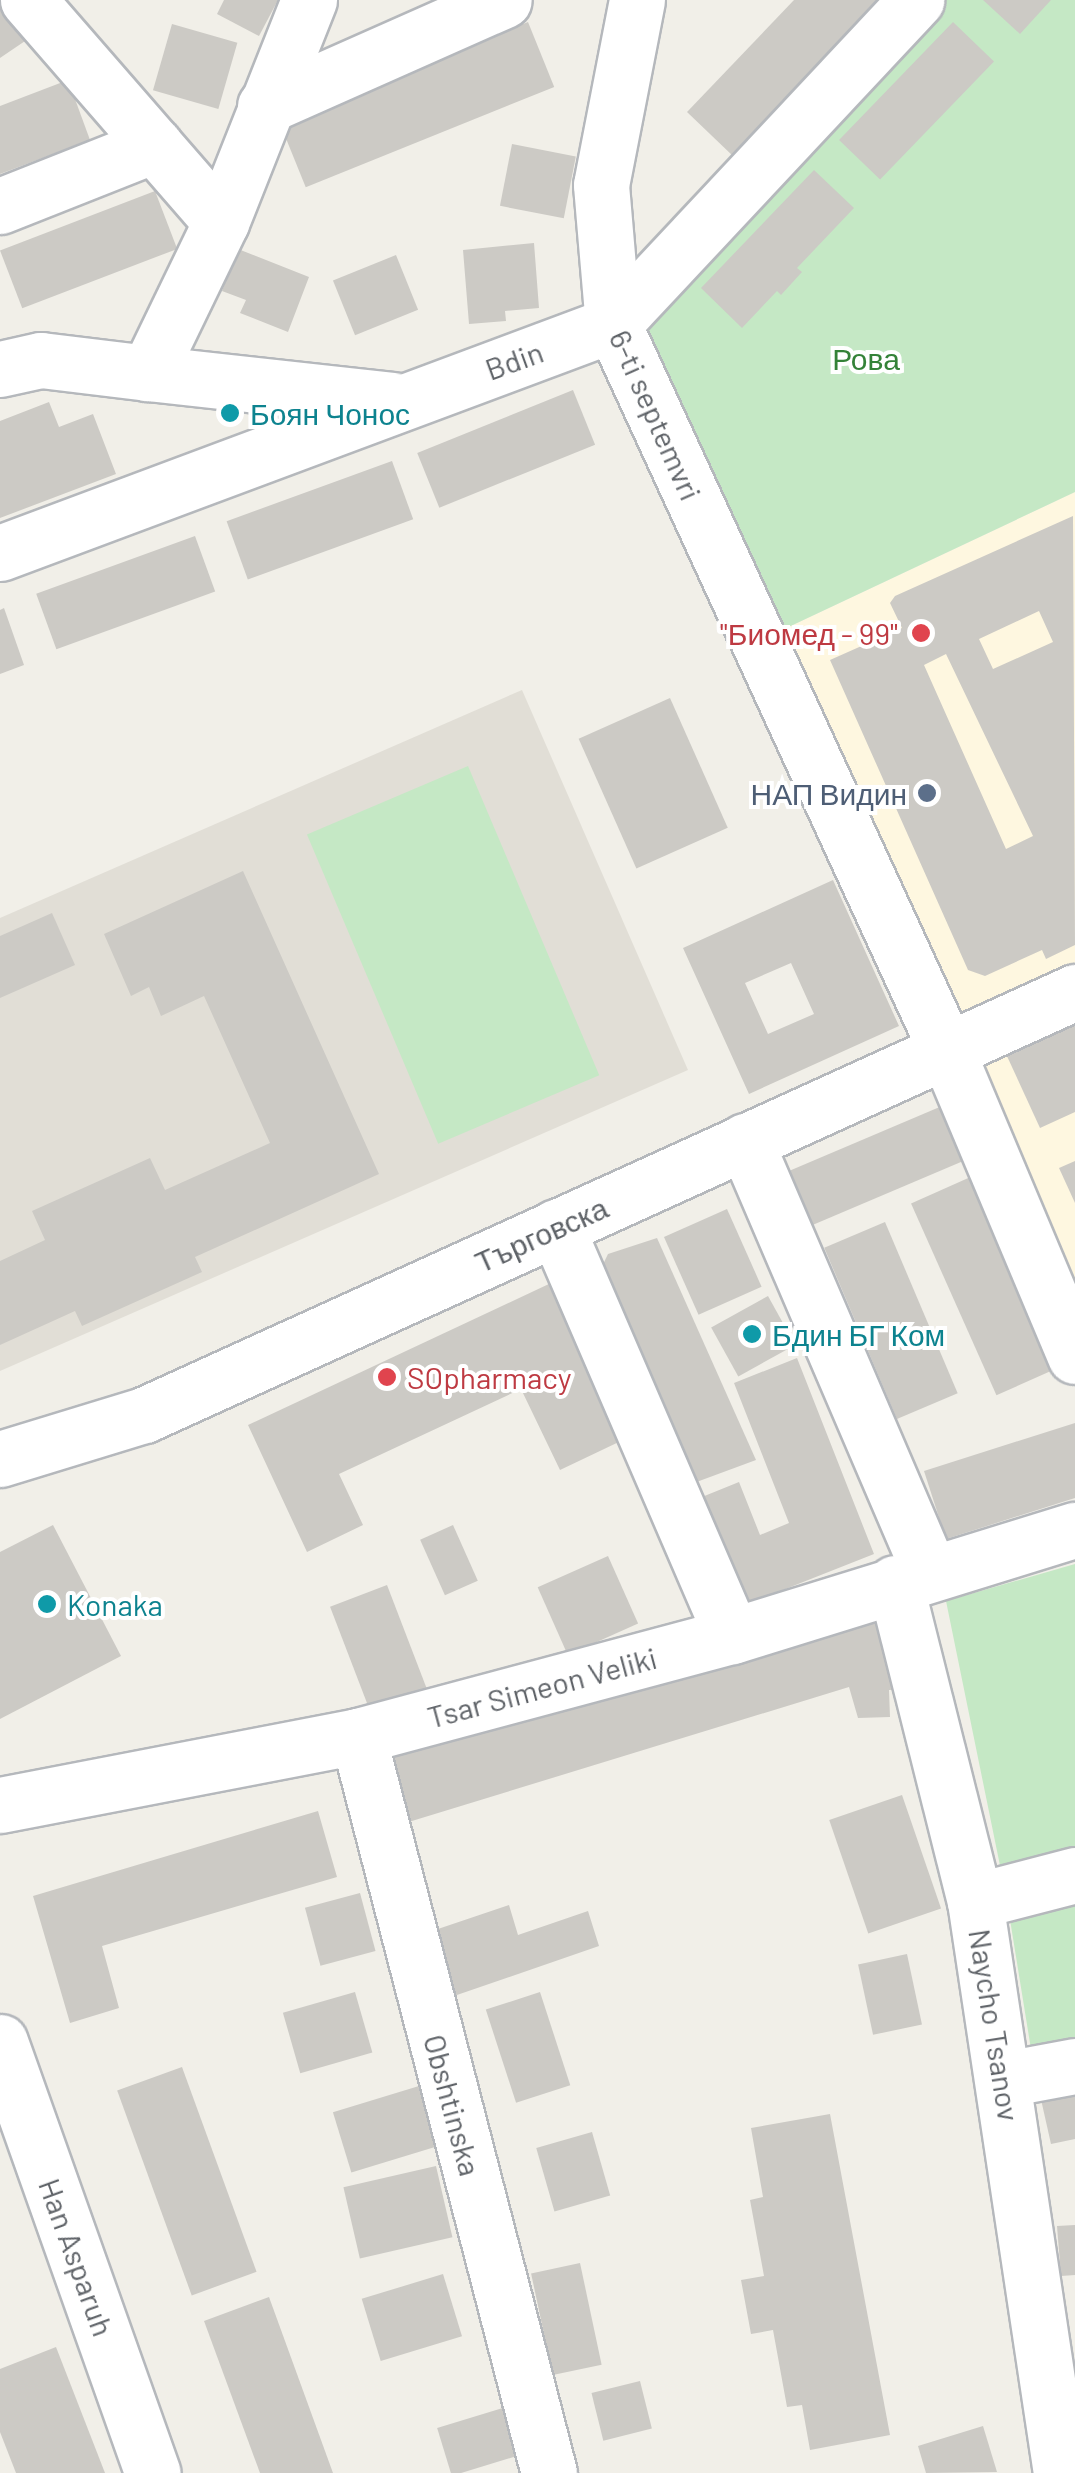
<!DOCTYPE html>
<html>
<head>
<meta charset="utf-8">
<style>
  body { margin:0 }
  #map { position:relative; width:1075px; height:2473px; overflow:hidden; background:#f1efe8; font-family:Barlow,sans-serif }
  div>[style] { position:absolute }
  .commercial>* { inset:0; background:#fef7e0 }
  .education>* { inset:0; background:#e1ded6 }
  .green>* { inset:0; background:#c5e8c5; transform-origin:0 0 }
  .building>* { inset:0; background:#cccac5; transform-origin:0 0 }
  .roads { filter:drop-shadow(2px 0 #b5b8bc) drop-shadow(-2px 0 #b5b8bc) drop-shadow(0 2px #b5b8bc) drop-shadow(0 -2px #b5b8bc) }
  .minor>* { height:55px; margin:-27.5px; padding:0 27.5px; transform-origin:27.5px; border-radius:27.5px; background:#fff }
  .dots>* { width:28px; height:28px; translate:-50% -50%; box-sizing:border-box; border:5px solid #fff; border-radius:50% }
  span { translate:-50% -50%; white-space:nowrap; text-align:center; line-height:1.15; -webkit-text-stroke:8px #fff; paint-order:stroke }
  .park-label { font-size:30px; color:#348238 }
  .street-label { font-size:30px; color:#5f6368 }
  .culture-label { font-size:30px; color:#0d838f }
  .left { translate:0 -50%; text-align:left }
  .health-label { font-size:30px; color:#be3a42 }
  .right { translate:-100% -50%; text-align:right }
  .service-label { font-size:30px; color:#4e5e75 }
</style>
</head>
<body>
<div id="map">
  <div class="commercial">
    <div style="clip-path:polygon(1075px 492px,1075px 1356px,759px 641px)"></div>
  </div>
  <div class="education">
    <div style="clip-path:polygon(522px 690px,688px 1070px,0 1371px,0 918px)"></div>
  </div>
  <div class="green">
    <div style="clip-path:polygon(916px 0,1075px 0,1075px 492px,759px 641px,613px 324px)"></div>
    <div style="left:468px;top:766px;width:336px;height:175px;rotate:67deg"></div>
    <div style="clip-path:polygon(1075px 1564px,1075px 2066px,1035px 2074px,1006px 1895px,946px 1601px)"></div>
  </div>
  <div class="building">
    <div style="clip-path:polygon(224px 0,278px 0,259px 36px,217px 14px)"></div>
    <div style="clip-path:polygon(794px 0,887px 0,734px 157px,687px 112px)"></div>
    <div style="clip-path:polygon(983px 0,1051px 0,1020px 34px)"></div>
    <div style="clip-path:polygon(0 5px,28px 39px,0 58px)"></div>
    <div style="left:528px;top:22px;width:70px;height:268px;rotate:68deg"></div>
    <div style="left:953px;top:22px;width:57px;height:164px;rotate:44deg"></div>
    <div style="left:172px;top:24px;width:68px;height:69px;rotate:16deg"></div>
    <div style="clip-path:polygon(68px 80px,90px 140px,0 174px,0 106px)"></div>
    <div style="left:512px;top:144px;width:65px;height:63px;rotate:11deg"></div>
    <div style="clip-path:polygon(814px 170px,854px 208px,797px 268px,802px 272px,781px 295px,777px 291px,742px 328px,701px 288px)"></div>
    <div style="left:155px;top:191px;width:62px;height:166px;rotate:69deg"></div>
    <div style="clip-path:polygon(534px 243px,539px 308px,505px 311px,506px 321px,469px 324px,463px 250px)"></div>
    <div style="clip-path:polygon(238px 249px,309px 277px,288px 332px,240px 313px,246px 300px,222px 291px)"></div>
    <div style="left:396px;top:255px;width:59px;height:68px;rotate:68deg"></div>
    <div style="left:573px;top:390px;width:59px;height:168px;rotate:68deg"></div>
    <div style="clip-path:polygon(49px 402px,59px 427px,93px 414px,116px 474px,0 518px,0 421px)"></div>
    <div style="left:392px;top:461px;width:62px;height:176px;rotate:70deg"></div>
    <div style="clip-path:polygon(evenodd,1073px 516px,1075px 945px,1046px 959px,1042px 950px,985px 976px,968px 970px,830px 660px,902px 628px,890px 603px,895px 596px,1073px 516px,1039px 611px,1053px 642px,993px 669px,979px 639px,1039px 611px,1073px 516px,946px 654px,1033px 836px,1006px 849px,924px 665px,946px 654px)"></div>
    <div style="left:195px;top:536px;width:59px;height:169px;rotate:70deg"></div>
    <div style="clip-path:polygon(4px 608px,24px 665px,0 674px,0 610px)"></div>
    <div style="left:670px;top:698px;width:142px;height:100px;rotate:66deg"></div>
    <div style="clip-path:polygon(243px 871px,379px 1174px,195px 1257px,202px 1272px,82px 1326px,75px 1311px,0 1345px,0 1261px,45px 1240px,32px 1211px,150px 1158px,165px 1190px,270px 1143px,204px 996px,161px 1016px,149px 987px,131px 996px,104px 934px)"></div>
    <div style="clip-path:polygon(evenodd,833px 880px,899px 1026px,749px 1094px,683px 948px,833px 880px,791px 963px,814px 1014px,768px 1034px,745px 983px,791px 963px)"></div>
    <div style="clip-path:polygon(52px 913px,75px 965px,0 998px,0 936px)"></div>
    <div style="clip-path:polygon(1075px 1022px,1075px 1112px,1040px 1128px,1006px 1054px)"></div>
    <div style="left:942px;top:1106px;width:59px;height:165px;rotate:67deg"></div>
    <div style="clip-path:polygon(1075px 1161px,1075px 1203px,1059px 1168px)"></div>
    <div style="left:975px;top:1175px;width:210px;height:70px;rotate:66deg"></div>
    <div style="left:727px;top:1209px;width:85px;height:69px;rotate:66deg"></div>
    <div style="left:885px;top:1222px;width:186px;height:66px;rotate:67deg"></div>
    <div style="clip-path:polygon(657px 1238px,756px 1460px,683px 1487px,593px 1285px,608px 1254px)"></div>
    <div style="clip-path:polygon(551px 1283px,623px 1440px,560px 1470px,521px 1389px,339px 1474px,363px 1525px,307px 1552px,248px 1425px)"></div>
    <div style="left:768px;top:1296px;width:56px;height:65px;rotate:61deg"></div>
    <div style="clip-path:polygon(797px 1358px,874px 1554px,740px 1607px,697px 1499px,739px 1482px,760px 1535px,789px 1523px,734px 1383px)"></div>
    <div style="clip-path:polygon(1075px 1423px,1075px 1498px,946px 1539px,924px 1471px)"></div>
    <div style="clip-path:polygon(53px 1525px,121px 1656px,0 1719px,0 1552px)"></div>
    <div style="left:453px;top:1525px;width:61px;height:36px;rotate:66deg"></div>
    <div style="left:608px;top:1556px;width:74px;height:77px;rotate:66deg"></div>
    <div style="left:387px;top:1585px;width:110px;height:61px;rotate:69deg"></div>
    <div style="clip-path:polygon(865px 1606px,900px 1640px,911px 1689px,889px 1690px,890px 1717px,858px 1718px,849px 1687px,389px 1828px,368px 1759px)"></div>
    <div style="left:902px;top:1795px;width:120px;height:77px;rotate:71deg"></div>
    <div style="clip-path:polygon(318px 1811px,337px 1877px,102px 1946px,119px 2008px,70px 2023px,33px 1896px)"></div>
    <div style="left:360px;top:1893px;width:60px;height:57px;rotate:75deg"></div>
    <div style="clip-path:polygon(509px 1905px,518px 1935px,588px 1911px,599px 1946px,454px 1996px,432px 1931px)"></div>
    <div style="left:907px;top:1954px;width:72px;height:50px;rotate:78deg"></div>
    <div style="left:355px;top:1992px;width:63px;height:75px;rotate:74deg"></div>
    <div style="left:540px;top:1992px;width:98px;height:57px;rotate:72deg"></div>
    <div style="left:182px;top:2067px;width:218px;height:69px;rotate:70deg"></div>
    <div style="left:419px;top:2086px;width:63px;height:90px;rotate:73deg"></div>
    <div style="clip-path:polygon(1075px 2087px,1075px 2139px,1051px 2144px,1040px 2095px)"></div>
    <div style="clip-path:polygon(830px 2114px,890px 2435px,810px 2450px,802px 2405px,787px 2407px,773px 2330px,751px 2334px,741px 2280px,764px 2276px,750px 2200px,763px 2197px,751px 2128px)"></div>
    <div style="left:592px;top:2132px;width:66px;height:58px;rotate:74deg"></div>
    <div style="left:436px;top:2166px;width:73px;height:95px;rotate:77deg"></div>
    <div style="clip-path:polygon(1075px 2225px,1075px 2275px,1061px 2276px,1057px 2226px)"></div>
    <div style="left:580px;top:2263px;width:104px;height:50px;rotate:78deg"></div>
    <div style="left:443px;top:2274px;width:65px;height:85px;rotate:73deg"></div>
    <div style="clip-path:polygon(269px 2297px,333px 2473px,260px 2473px,204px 2321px)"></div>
    <div style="clip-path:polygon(56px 2347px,105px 2473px,16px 2473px,0 2432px,0 2369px)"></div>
    <div style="left:640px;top:2381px;width:49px;height:50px;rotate:76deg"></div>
    <div style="left:506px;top:2407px;width:50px;height:72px;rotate:73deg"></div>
    <div style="clip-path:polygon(983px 2426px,997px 2472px,926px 2473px,918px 2446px)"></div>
  </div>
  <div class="roads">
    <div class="minor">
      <div style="left:28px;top:0;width:294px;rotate:49deg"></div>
      <div style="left:309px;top:0;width:239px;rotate:111.6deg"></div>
      <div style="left:221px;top:222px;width:168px;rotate:115.8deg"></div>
      <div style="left:148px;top:373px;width:245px;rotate:6.3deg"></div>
      <div style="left:637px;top:0;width:188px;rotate:101deg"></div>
      <div style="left:601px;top:185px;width:140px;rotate:85.1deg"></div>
      <div style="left:613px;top:324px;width:798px;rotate:65.33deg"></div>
      <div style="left:946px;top:1049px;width:333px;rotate:67.2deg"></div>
      <div style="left:265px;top:106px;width:261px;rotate:-23.9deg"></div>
      <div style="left:0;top:206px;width:166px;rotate:-21.6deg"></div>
      <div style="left:0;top:369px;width:42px;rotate:-12.4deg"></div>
      <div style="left:41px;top:360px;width:108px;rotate:6.9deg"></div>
      <div style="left:0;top:553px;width:654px;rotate:-20.48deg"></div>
      <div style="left:613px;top:324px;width:444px;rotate:-46.9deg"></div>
      <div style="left:745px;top:1141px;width:470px;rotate:66.8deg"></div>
      <div style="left:556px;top:1227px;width:445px;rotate:66.7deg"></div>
      <div style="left:0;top:1459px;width:151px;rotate:-17deg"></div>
      <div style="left:144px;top:1415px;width:1023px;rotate:-24.43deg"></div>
      <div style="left:895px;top:1583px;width:328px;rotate:75.9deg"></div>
      <div style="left:975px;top:1901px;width:578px;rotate:81.45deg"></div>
      <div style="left:358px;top:1736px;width:761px;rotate:75.47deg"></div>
      <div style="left:0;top:1805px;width:365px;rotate:-10.9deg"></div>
      <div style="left:358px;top:1736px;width:387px;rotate:-15deg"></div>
      <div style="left:732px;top:1636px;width:359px;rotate:-17.2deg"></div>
      <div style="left:975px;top:1901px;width:103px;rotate:-14.6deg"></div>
      <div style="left:0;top:2042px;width:457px;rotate:70.5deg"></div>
      <div style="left:1005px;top:2079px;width:71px;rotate:-10.5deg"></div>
    </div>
  </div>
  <div class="dots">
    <div style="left:230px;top:413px;background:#0f9aa8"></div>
    <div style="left:921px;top:633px;background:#e0444e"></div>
    <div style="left:927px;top:793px;background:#5c6f8a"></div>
    <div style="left:752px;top:1334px;background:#0f9aa8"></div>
    <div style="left:387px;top:1377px;background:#e0444e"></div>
    <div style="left:47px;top:1604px;background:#0f9aa8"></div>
  </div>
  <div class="park-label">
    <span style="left:866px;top:358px">Рова</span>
  </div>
  <div class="street-label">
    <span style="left:514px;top:360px;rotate:-20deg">Bdin</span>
    <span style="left:656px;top:415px;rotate:66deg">6-ti septemvri</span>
    <span style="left:541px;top:1234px;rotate:-24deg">Търговска</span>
    <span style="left:542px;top:1687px;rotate:-15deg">Tsar Simeon Veliki</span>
    <span style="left:995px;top:2025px;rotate:81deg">Naycho Tsanov</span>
    <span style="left:453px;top:2105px;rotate:75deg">Obshtinska</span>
    <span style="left:77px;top:2257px;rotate:70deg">Han Asparuh</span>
  </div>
  <div class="culture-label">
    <span class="left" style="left:250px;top:413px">Боян Чонос</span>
    <span class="left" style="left:772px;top:1334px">Бдин БГ Ком</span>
    <span class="left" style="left:67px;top:1604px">Konaka</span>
  </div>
  <div class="health-label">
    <span class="right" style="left:898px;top:633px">"Биомед - 99"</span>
    <span class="left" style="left:407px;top:1377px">SOpharmacy</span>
  </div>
  <div class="service-label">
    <span class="right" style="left:907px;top:793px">НАП Видин</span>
  </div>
</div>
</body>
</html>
